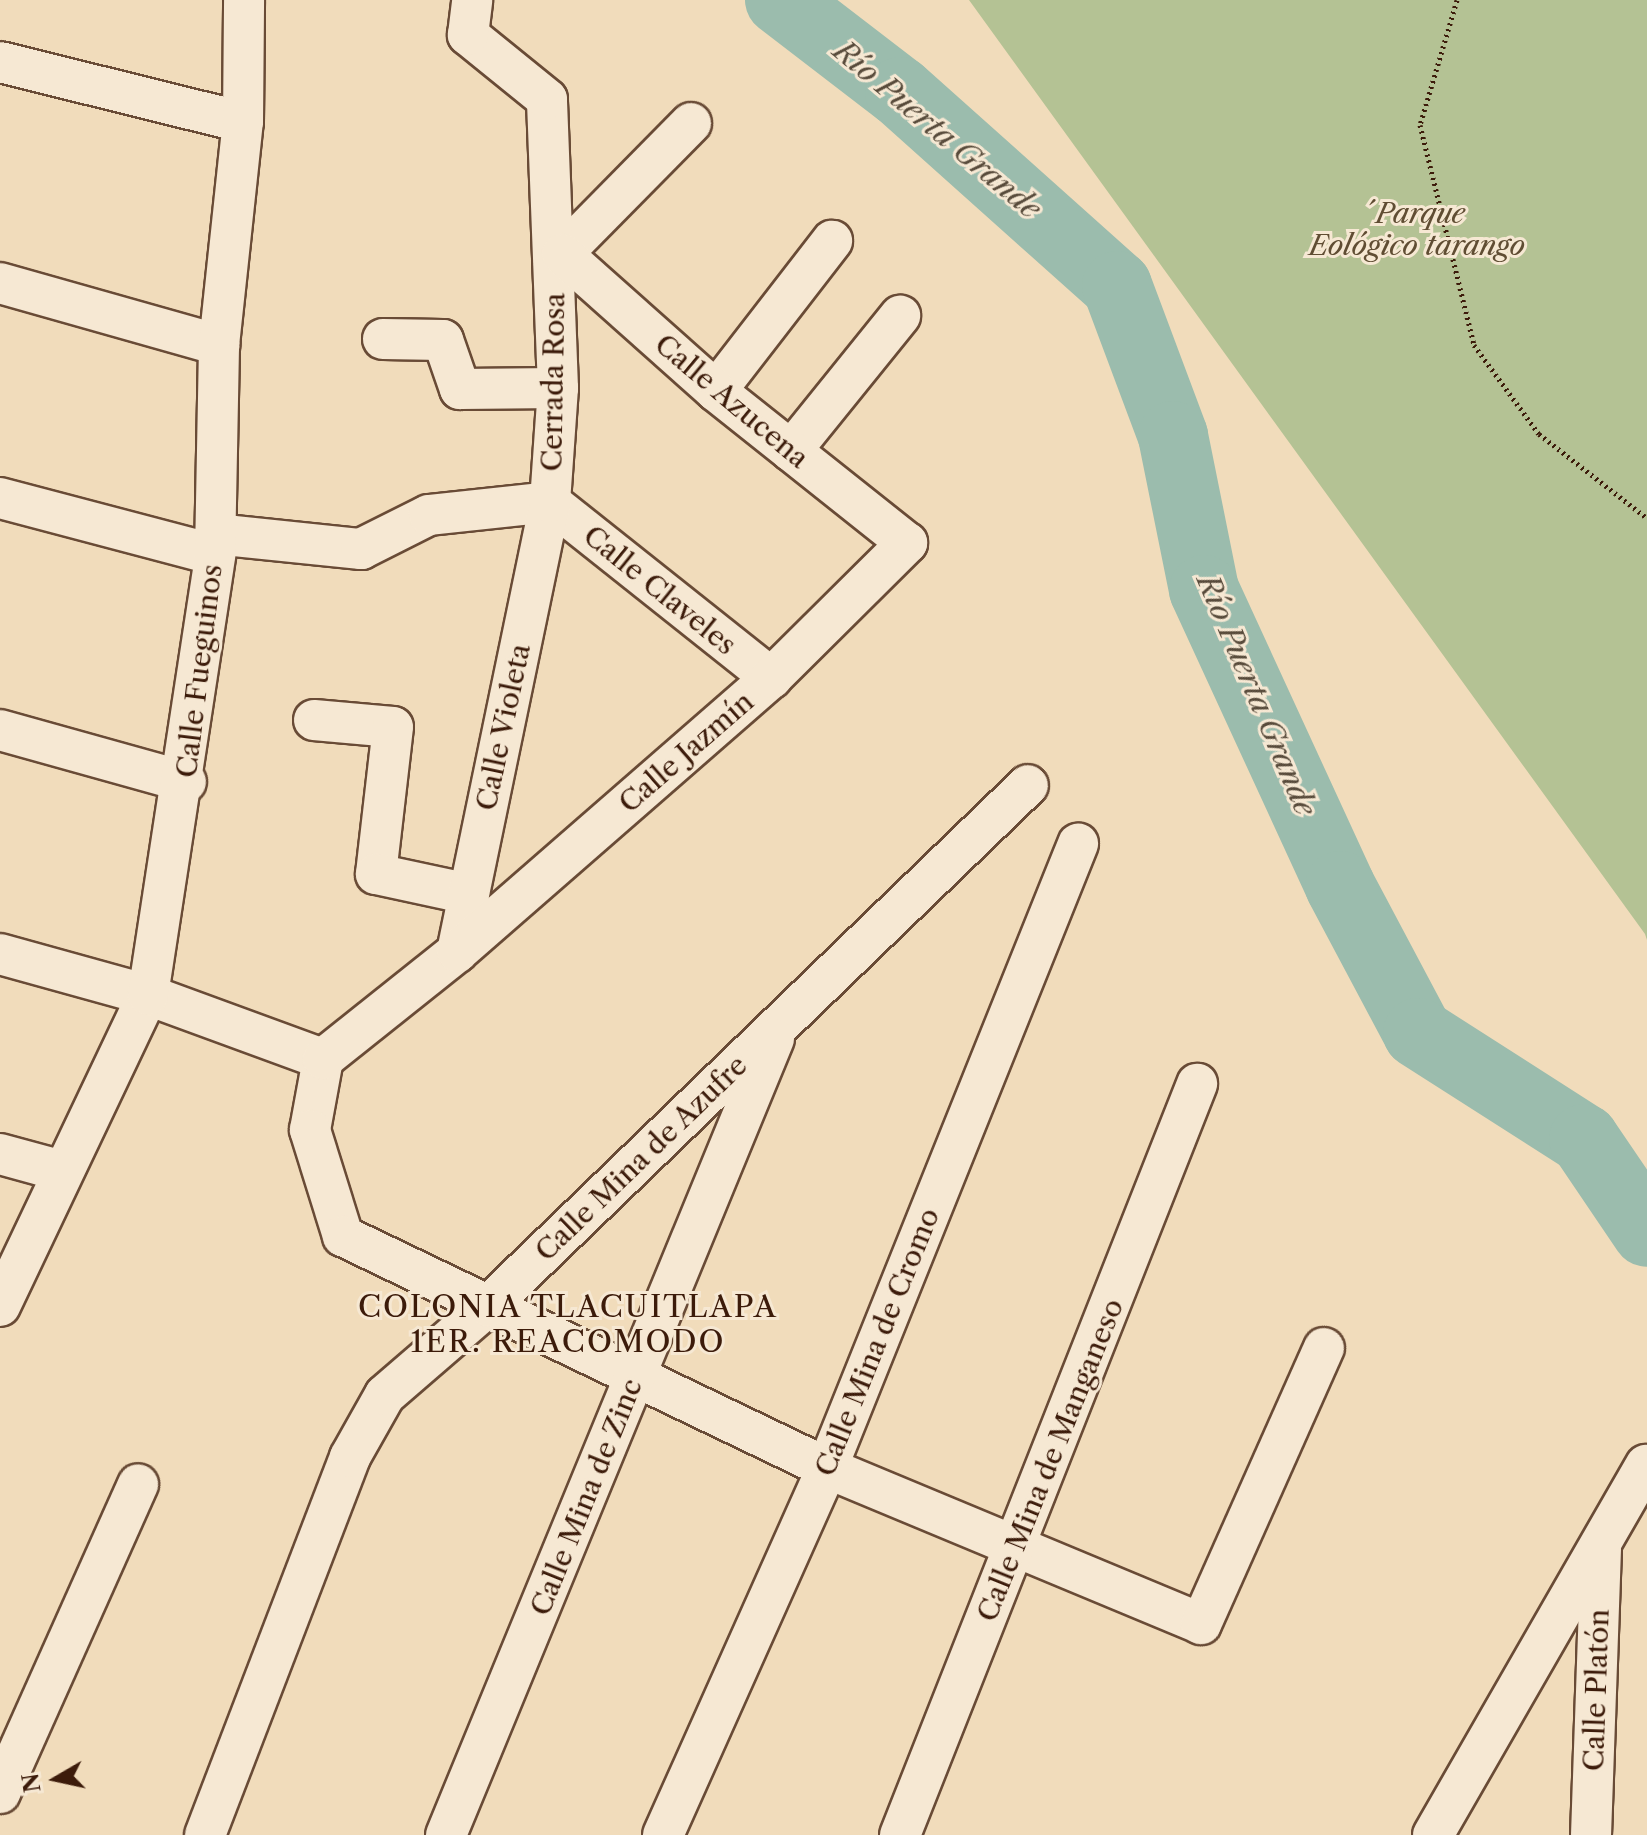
<!DOCTYPE html>
<html>
<head>
<meta charset="utf-8">
<style>
  body { margin:0 }
  #map { position:relative; width:1647px; height:1835px; overflow:hidden; background:#f1dcbb; font-family:"Libre Caslon Text",serif }
  div>[style] { position:absolute }
  .green>* { inset:0; background:#b4c294 }
  .river>* { height:70px; margin:-35px; padding:0 35px; transform-origin:35px; border-radius:35px; background:#9bbcad }
  .path>* { height:5px; margin-top:-2.5px; transform-origin:0; background:repeating-linear-gradient(90deg,#3c1b0a 0 2px,transparent 0 6px) }
  .roads { filter:drop-shadow(2px 0 #694b36) drop-shadow(-2px 0 #694b36) drop-shadow(0 2px #694b36) drop-shadow(0 -2px #694b36) }
  .minor>* { height:40px; margin:-20px; padding:0 20px; transform-origin:20px; border-radius:20px; background:#f6e8d3 }
  span { translate:-50% -50%; white-space:nowrap; text-align:center; line-height:1.15; -webkit-text-stroke:6px #f6e8d3; paint-order:stroke }
  .park-label { font-size:28px; color:#604d33; font-style:italic }
  .street-label { font-size:28px; color:#3c1b0a }
  .water-label { font-size:30px; color:#584b3b; font-style:italic }
  .neighbourhood-label { font-size:30px; color:#3c1b0a; letter-spacing:2px }
  .north { position:absolute; left:16px; top:1739px; width:80px; height:80px; -webkit-text-stroke:6px #f6e8d3; paint-order:stroke; rotate:261deg; font-size:22px; font-weight:700; line-height:32px; text-align:center; color:#3c1b0a }
  .north::after { content:''; display:block; margin:auto; width:28px; height:36px; background:#3c1b0a; clip-path:polygon(50% 0,100% 100%,50% 72%,0 100%) }
</style>
</head>
<body>
<div id="map">
  <div class="green">
    <div style="clip-path:polygon(969px 0,1647px 0,1647px 940px,1645px 934px)"></div>
  </div>
  <div class="river">
    <div style="left:780px;top:0;width:151px;rotate:37.5deg"></div>
    <div style="left:900px;top:92px;width:291px;rotate:41.8deg"></div>
    <div style="left:1117px;top:286px;width:160px;rotate:69.5deg"></div>
    <div style="left:1173px;top:436px;width:157px;rotate:78.6deg"></div>
    <div style="left:1204px;top:590px;width:326px;rotate:65.3deg"></div>
    <div style="left:1340px;top:886px;width:166px;rotate:62deg"></div>
    <div style="left:1418px;top:1033px;width:197px;rotate:32.6deg"></div>
    <div style="left:1584px;top:1139px;width:112px;rotate:55.9deg"></div>
  </div>
  <div class="path">
    <div style="left:1457px;top:0;width:130px;rotate:106.5deg"></div>
    <div style="left:1420px;top:125px;width:227px;rotate:76.2deg"></div>
    <div style="left:1474px;top:345px;width:110px;rotate:53.9deg"></div>
    <div style="left:1539px;top:434px;width:137px;rotate:37.9deg"></div>
  </div>
  <div class="roads">
    <div class="minor">
      <div style="left:0;top:62px;width:250px;rotate:13.9deg"></div>
      <div style="left:554px;top:262px;width:195px;rotate:-45.4deg"></div>
      <div style="left:0;top:283px;width:228px;rotate:15.8deg"></div>
      <div style="left:383px;top:339px;width:60px;rotate:1deg"></div>
      <div style="left:443px;top:340px;width:52px;rotate:70.9deg"></div>
      <div style="left:460px;top:389px;width:98px;rotate:-0.6deg"></div>
      <div style="left:716px;top:391px;width:190px;rotate:-52.3deg"></div>
      <div style="left:791px;top:451px;width:174px;rotate:-51.1deg"></div>
      <div style="left:0;top:498px;width:222px;rotate:14.8deg"></div>
      <div style="left:550px;top:502px;width:283px;rotate:38.5deg"></div>
      <div style="left:215px;top:534px;width:147px;rotate:5.9deg"></div>
      <div style="left:361px;top:549px;width:76px;rotate:-26.6deg"></div>
      <div style="left:429px;top:515px;width:122px;rotate:-6.1deg"></div>
      <div style="left:314px;top:720px;width:79px;rotate:5.1deg"></div>
      <div style="left:393px;top:727px;width:148px;rotate:96.6deg"></div>
      <div style="left:376px;top:874px;width:95px;rotate:12.1deg"></div>
      <div style="left:0;top:730px;width:193px;rotate:15.6deg"></div>
      <div style="left:457px;top:952px;width:460px;rotate:-78.3deg"></div>
      <div style="left:550px;top:502px;width:114px;rotate:-86deg"></div>
      <div style="left:558px;top:388px;width:289px;rotate:-92.2deg"></div>
      <div style="left:547px;top:99px;width:102px;rotate:-141deg"></div>
      <div style="left:468px;top:35px;width:35px;rotate:-83deg"></div>
      <div style="left:0;top:954px;width:154px;rotate:15.5deg"></div>
      <div style="left:148px;top:995px;width:186px;rotate:20.1deg"></div>
      <div style="left:323px;top:1059px;width:72px;rotate:100.4deg"></div>
      <div style="left:310px;top:1130px;width:111px;rotate:72.7deg"></div>
      <div style="left:343px;top:1236px;width:537px;rotate:25.61deg"></div>
      <div style="left:827px;top:1468px;width:405px;rotate:22.6deg"></div>
      <div style="left:1201px;top:1624px;width:302px;rotate:-66deg"></div>
      <div style="left:323px;top:1059px;width:171px;rotate:-38.6deg"></div>
      <div style="left:457px;top:952px;width:417px;rotate:-41.1deg"></div>
      <div style="left:771px;top:678px;width:192px;rotate:-44.8deg"></div>
      <div style="left:907px;top:543px;width:244px;rotate:-141.5deg"></div>
      <div style="left:716px;top:391px;width:206px;rotate:-138.3deg"></div>
      <div style="left:0;top:1154px;width:64px;rotate:15.3deg"></div>
      <div style="left:0;top:1306px;width:344px;rotate:-64.6deg"></div>
      <div style="left:148px;top:995px;width:445px;rotate:-81.3deg"></div>
      <div style="left:215px;top:555px;width:210px;rotate:-88.9deg"></div>
      <div style="left:219px;top:345px;width:224px;rotate:-83.9deg"></div>
      <div style="left:243px;top:122px;width:122px;rotate:-89.5deg"></div>
      <div style="left:0;top:1793px;width:338px;rotate:-65.9deg"></div>
      <div style="left:205px;top:1835px;width:405px;rotate:-69deg"></div>
      <div style="left:350px;top:1457px;width:71px;rotate:-60.6deg"></div>
      <div style="left:385px;top:1395px;width:136px;rotate:-40.8deg"></div>
      <div style="left:488px;top:1306px;width:750px;rotate:-43.97deg"></div>
      <div style="left:446px;top:1835px;width:861px;rotate:-67.61deg"></div>
      <div style="left:663px;top:1835px;width:402px;rotate:-65.9deg"></div>
      <div style="left:827px;top:1468px;width:673px;rotate:-68.09deg"></div>
      <div style="left:900px;top:1835px;width:808px;rotate:-68.42deg"></div>
      <div style="left:1433px;top:1835px;width:427px;rotate:-60.1deg"></div>
      <div style="left:1591px;top:1835px;width:286px;rotate:-88deg"></div>
    </div>
  </div>
  <div class="park-label">
    <span style="left:1417px;top:229px">´Parque<br>Eológico tarango</span>
  </div>
  <div class="street-label">
    <span style="left:553px;top:382px;rotate:-89deg">Cerrada Rosa</span>
    <span style="left:732px;top:401px;rotate:40deg">Calle Azucena</span>
    <span style="left:660px;top:590px;rotate:39deg">Calle Claveles</span>
    <span style="left:199px;top:671px;rotate:-83deg">Calle Fueguinos</span>
    <span style="left:503px;top:727px;rotate:-78deg">Calle Violeta</span>
    <span style="left:686px;top:752px;rotate:-41deg">Calle Jazmín</span>
    <span style="left:641px;top:1158px;rotate:-44deg">Calle Mina de Azufre</span>
    <span style="left:877px;top:1342px;rotate:-68deg">Calle Mina de Cromo</span>
    <span style="left:1050px;top:1460px;rotate:-68deg">Calle Mina de Manganeso</span>
    <span style="left:586px;top:1497px;rotate:-68deg">Calle Mina de Zinc</span>
    <span style="left:1596px;top:1690px;rotate:-88deg">Calle Platón</span>
  </div>
  <div class="water-label">
    <span style="left:937px;top:130px;rotate:40deg">Río Puerta Grande</span>
    <span style="left:1256px;top:695px;rotate:67deg">Río Puerta Grande</span>
  </div>
  <div class="neighbourhood-label">
    <span style="left:568px;top:1324px">COLONIA TLACUITLAPA<br>1ER. REACOMODO</span>
  </div>
  <div class="north">N</div>
</div>
</body>
</html>
